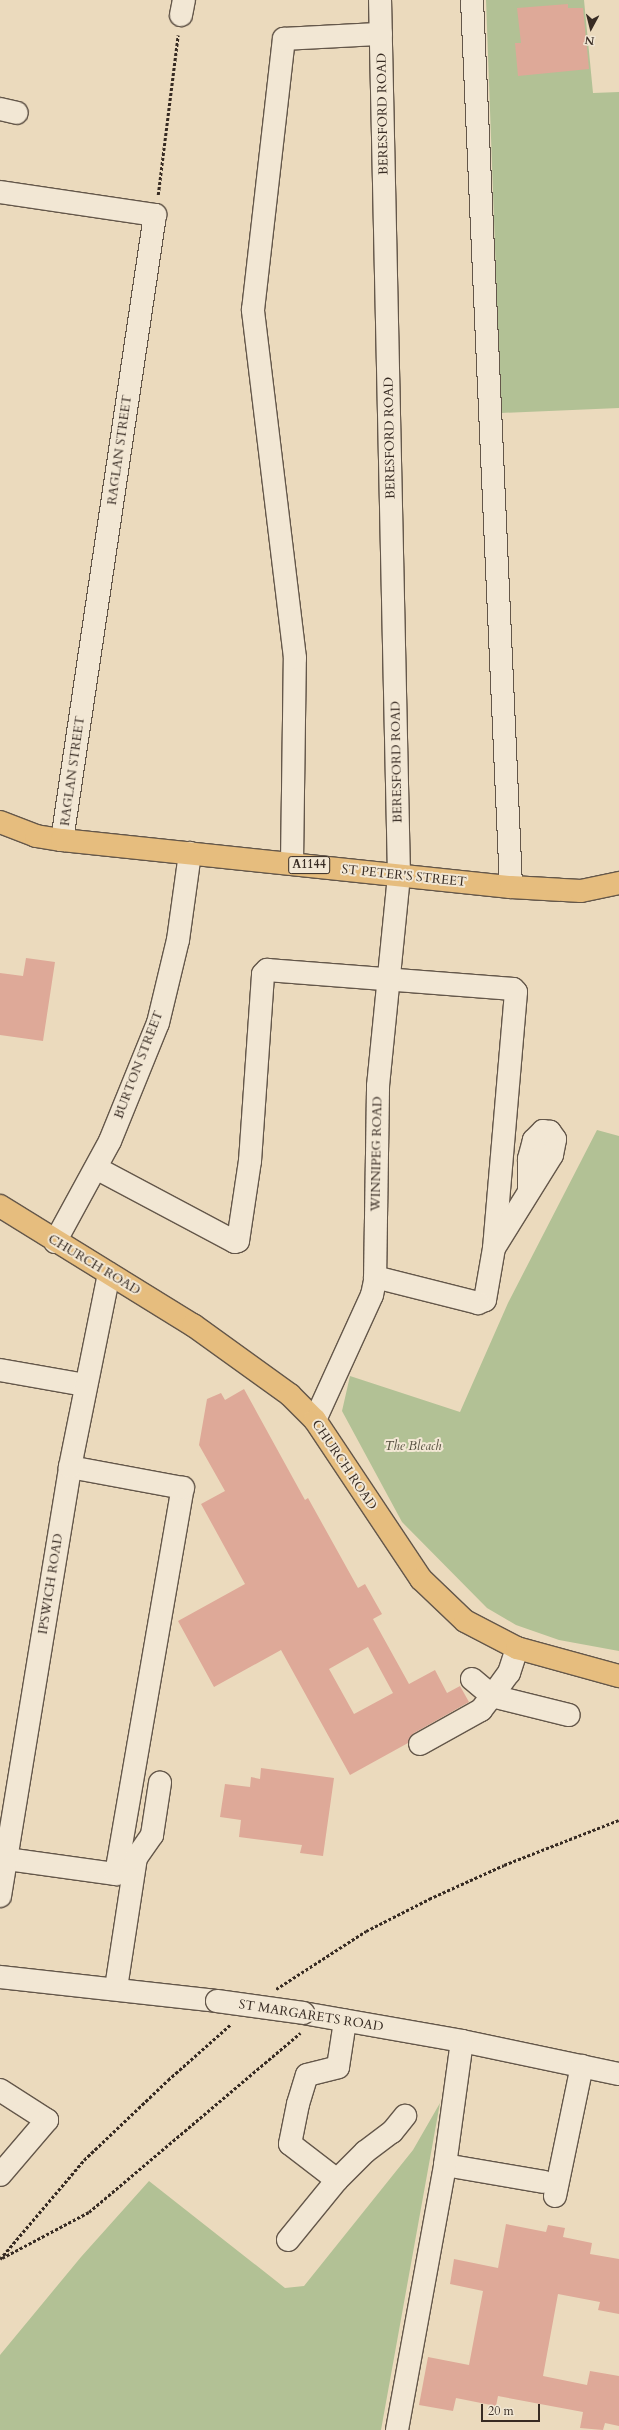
<!DOCTYPE html>
<html>
<head>
<meta charset="utf-8">
<style>
  body { margin:0 }
  #map { position:relative; width:619px; height:2430px; overflow:hidden; background:#ebdabd; font-family:Cardo,serif }
  div>[style] { position:absolute }
  .green>* { inset:0; background:#b2c195 }
  .building>* { inset:0; background:#dea998 }
  .path>* { height:2.5px; margin-top:-1.25px; transform-origin:0; background:repeating-linear-gradient(90deg,#372b23 0 3px,transparent 0 5px) }
  .roads { filter:drop-shadow(1px 0 #64574a) drop-shadow(-1px 0 #64574a) drop-shadow(0 1px #64574a) drop-shadow(0 -1px #64574a) }
  .minor>* { height:22px; margin:-11px; padding:0 11px; transform-origin:11px; border-radius:11px; background:#f2e7d4 }
  .major>* { height:22px; margin:-11px; padding:0 11px; transform-origin:11px; border-radius:11px; background:#e6bd7e }
  .bridges { filter:drop-shadow(1px 0 #64574a) drop-shadow(-1px 0 #64574a) drop-shadow(0 1px #64574a) drop-shadow(0 -1px #64574a) }
  .minor-bridge>* { height:22px; margin:-11px; padding:0 11px; transform-origin:11px; border-radius:11px; background:#f2e7d4 }
  span { translate:-50% -50%; white-space:nowrap; text-align:center; line-height:1.15; -webkit-text-stroke:4px #f2e7d4; paint-order:stroke }
  .shield-label span { padding:1px 3px; background:#f2e7d4; border:1px solid; border-radius:3px; -webkit-text-stroke-width:0 }
  .shield-label { font-size:12px; color:#372b23; font-weight:700 }
  .street-label { font-size:13px; color:#372b23 }
  .park-label { font-size:13px; color:#565040; font-style:italic }
  .north { position:absolute; left:571px; top:8px; width:40px; height:40px; -webkit-text-stroke:3px #f2e7d4; paint-order:stroke; rotate:187deg; font-size:11px; font-weight:700; line-height:16px; text-align:center; color:#372b23 }
  .north::after { content:''; display:block; margin:auto; width:14px; height:18px; background:#372b23; clip-path:polygon(50% 0,100% 100%,50% 72%,0 100%) }
  .scale { position:absolute; left:481px; top:2404px; width:59px; height:18px; box-sizing:border-box; border:2px solid #372b23; border-top:0; padding-left:5px; font-size:12px; line-height:14px; white-space:nowrap; color:#372b23; -webkit-text-stroke:3px #f2e7d4; paint-order:stroke }
</style>
</head>
<body>
<div id="map">
  <div class="green">
    <div style="clip-path:polygon(486px 0,584px 0,593px 93px,619px 92px,619px 408px,501px 413px)"></div>
    <div style="clip-path:polygon(597px 1130px,619px 1136px,619px 1651px,559px 1640px,516px 1625px,487px 1608px,402px 1522px,342px 1411px,350px 1376px,460px 1412px,508px 1303px)"></div>
    <div style="clip-path:polygon(440px 2103px,381px 2430px,0 2430px,0 2355px,81px 2257px,149px 2181px,285px 2288px,304px 2286px,413px 2150px)"></div>
  </div>
  <div class="building">
    <div style="clip-path:polygon(568px 4px,568px 8px,583px 8px,589px 69px,518px 76px,515px 43px,521px 43px,517px 8px)"></div>
    <div style="clip-path:polygon(26px 958px,55px 962px,43px 1041px,0 1035px,0 973px,23px 976px)"></div>
    <div style="clip-path:polygon(evenodd,244px 1389px,305px 1500px,308px 1498px,358px 1588px,365px 1584px,382px 1614px,373px 1619px,409px 1684px,435px 1670px,447px 1693px,460px 1686px,469px 1702px,414px 1733px,408px 1743px,350px 1775px,281px 1650px,214px 1687px,178px 1621px,245px 1584px,201px 1504px,225px 1491px,199px 1445px,207px 1399px,221px 1393px,225px 1400px,244px 1389px,368px 1647px,393px 1693px,354px 1714px,329px 1669px,368px 1647px)"></div>
    <div style="clip-path:polygon(261px 1768px,334px 1778px,323px 1856px,300px 1853px,302px 1845px,239px 1837px,241px 1820px,220px 1817px,225px 1784px,250px 1787px,251px 1777px,260px 1779px)"></div>
    <div style="clip-path:polygon(506px 2224px,546px 2232px,548px 2225px,565px 2228px,563px 2237px,592px 2243px,590px 2254px,619px 2259px,619px 2314px,598px 2310px,600px 2302px,558px 2294px,543px 2376px,587px 2385px,590px 2371px,619px 2376px,619px 2426px,605px 2423px,603px 2430px,580px 2428px,583px 2412px,498px 2396px,496px 2406px,456px 2398px,453px 2411px,419px 2405px,428px 2357px,469px 2365px,483px 2291px,450px 2284px,454px 2259px,498px 2268px)"></div>
  </div>
  <div class="path">
    <div style="left:158px;top:195px;width:161px;rotate:-82.9deg"></div>
    <div style="left:276px;top:1989px;width:107px;rotate:-32.8deg"></div>
    <div style="left:366px;top:1931px;width:71px;rotate:-26.9deg"></div>
    <div style="left:429px;top:1899px;width:82px;rotate:-24.4deg"></div>
    <div style="left:504px;top:1865px;width:123px;rotate:-21.4deg"></div>
    <div style="left:2px;top:2258px;width:98px;rotate:-27.9deg"></div>
    <div style="left:89px;top:2212px;width:277px;rotate:-40.3deg"></div>
    <div style="left:0;top:2259px;width:130px;rotate:-49.7deg"></div>
    <div style="left:84px;top:2160px;width:116px;rotate:-43.6deg"></div>
    <div style="left:168px;top:2080px;width:84px;rotate:-41.6deg"></div>
  </div>
  <div class="roads">
    <div class="minor">
      <div style="left:472px;top:0;width:888px;rotate:87.48deg"></div>
      <div style="left:181px;top:15px;width:15px;rotate:-79deg"></div>
      <div style="left:0;top:109px;width:17px;rotate:13deg"></div>
      <div style="left:0;top:192px;width:157px;rotate:8.4deg"></div>
      <div style="left:155px;top:215px;width:632px;rotate:98.46deg"></div>
      <div style="left:292px;top:863px;width:205px;rotate:-89.2deg"></div>
      <div style="left:295px;top:658px;width:351px;rotate:-96.9deg"></div>
      <div style="left:253px;top:310px;width:273px;rotate:-83.5deg"></div>
      <div style="left:284px;top:39px;width:97px;rotate:-3deg"></div>
      <div style="left:96px;top:1168px;width:157px;rotate:28deg"></div>
      <div style="left:235px;top:1242px;width:3px;rotate:-18deg"></div>
      <div style="left:238px;top:1241px;width:81px;rotate:-81.5deg"></div>
      <div style="left:250px;top:1161px;width:187px;rotate:-86deg"></div>
      <div style="left:263px;top:974px;width:6px;rotate:-45deg"></div>
      <div style="left:267px;top:970px;width:247px;rotate:4.4deg"></div>
      <div style="left:513px;top:989px;width:4px;rotate:45deg"></div>
      <div style="left:516px;top:992px;width:257px;rotate:94.9deg"></div>
      <div style="left:494px;top:1248px;width:53px;rotate:99.8deg"></div>
      <div style="left:485px;top:1300px;width:8px;rotate:157deg"></div>
      <div style="left:478px;top:1303px;width:106px;rotate:-165.8deg"></div>
      <div style="left:55px;top:1242px;width:115px;rotate:-61.4deg"></div>
      <div style="left:110px;top:1141px;width:127px;rotate:-67.9deg"></div>
      <div style="left:158px;top:1023px;width:85px;rotate:-76.5deg"></div>
      <div style="left:178px;top:940px;width:88px;rotate:-82.1deg"></div>
      <div style="left:496px;top:1245px;width:106px;rotate:-58.1deg"></div>
      <div style="left:552px;top:1155px;width:16px;rotate:-79deg"></div>
      <div style="left:555px;top:1139px;width:9px;rotate:-126deg"></div>
      <div style="left:550px;top:1132px;width:7px;rotate:-172deg"></div>
      <div style="left:543px;top:1131px;width:13px;rotate:135deg"></div>
      <div style="left:534px;top:1140px;width:20px;rotate:105deg"></div>
      <div style="left:529px;top:1159px;width:32px;rotate:90deg"></div>
      <div style="left:0;top:1370px;width:86px;rotate:10deg"></div>
      <div style="left:315px;top:1420px;width:137px;rotate:-65.5deg"></div>
      <div style="left:372px;top:1295px;width:14px;rotate:-78deg"></div>
      <div style="left:375px;top:1281px;width:195px;rotate:-89.1deg"></div>
      <div style="left:378px;top:1086px;width:211px;rotate:-84.3deg"></div>
      <div style="left:399px;top:876px;width:876px;rotate:-91.24deg"></div>
      <div style="left:472px;top:1679px;width:26px;rotate:40deg"></div>
      <div style="left:492px;top:1696px;width:29px;rotate:-54deg"></div>
      <div style="left:509px;top:1673px;width:26px;rotate:-72deg"></div>
      <div style="left:420px;top:1744px;width:70px;rotate:-29.1deg"></div>
      <div style="left:481px;top:1710px;width:18px;rotate:-52deg"></div>
      <div style="left:492px;top:1696px;width:79px;rotate:13.9deg"></div>
      <div style="left:0;top:1858px;width:117px;rotate:7.9deg"></div>
      <div style="left:116px;top:1874px;width:392px;rotate:-80.2deg"></div>
      <div style="left:183px;top:1488px;width:115px;rotate:-169.5deg"></div>
      <div style="left:0;top:1896px;width:435px;rotate:-80.7deg"></div>
      <div style="left:70px;top:1467px;width:197px;rotate:-78.6deg"></div>
      <div style="left:0;top:1977px;width:218px;rotate:6.3deg"></div>
      <div style="left:116px;top:1988px;width:132px;rotate:-81.3deg"></div>
      <div style="left:136px;top:1858px;width:28px;rotate:-55deg"></div>
      <div style="left:152px;top:1835px;width:53px;rotate:-81.3deg"></div>
      <div style="left:303px;top:2013px;width:161px;rotate:10deg"></div>
      <div style="left:462px;top:2041px;width:160px;rotate:11.9deg"></div>
      <div style="left:0;top:2090px;width:56px;rotate:32.6deg"></div>
      <div style="left:47px;top:2120px;width:72px;rotate:130.5deg"></div>
      <div style="left:445px;top:2165px;width:100px;rotate:9.7deg"></div>
      <div style="left:337px;top:2180px;width:59px;rotate:-142.5deg"></div>
      <div style="left:290px;top:2144px;width:41px;rotate:-78.7deg"></div>
      <div style="left:298px;top:2104px;width:30px;rotate:-73deg"></div>
      <div style="left:307px;top:2075px;width:32px;rotate:-14deg"></div>
      <div style="left:338px;top:2067px;width:47px;rotate:-81.3deg"></div>
      <div style="left:555px;top:2196px;width:133px;rotate:-78.3deg"></div>
      <div style="left:288px;top:2240px;width:77px;rotate:-50.8deg"></div>
      <div style="left:337px;top:2180px;width:40px;rotate:-45deg"></div>
      <div style="left:365px;top:2152px;width:34px;rotate:-37deg"></div>
      <div style="left:392px;top:2132px;width:21px;rotate:-51deg"></div>
      <div style="left:397px;top:2430px;width:269px;rotate:-79.7deg"></div>
      <div style="left:445px;top:2165px;width:125px;rotate:-82.2deg"></div>
    </div>
    <div class="major">
      <div style="left:0;top:822px;width:39px;rotate:21deg"></div>
      <div style="left:36px;top:836px;width:26px;rotate:9deg"></div>
      <div style="left:62px;top:840px;width:451px;rotate:6deg"></div>
      <div style="left:511px;top:887px;width:70px;rotate:3.3deg"></div>
      <div style="left:581px;top:891px;width:39px;rotate:-12deg"></div>
      <div style="left:0;top:1206px;width:227px;rotate:31.7deg"></div>
      <div style="left:193px;top:1325px;width:120px;rotate:35.8deg"></div>
      <div style="left:290px;top:1395px;width:35px;rotate:45deg"></div>
      <div style="left:315px;top:1420px;width:191px;rotate:56.3deg"></div>
      <div style="left:421px;top:1579px;width:61px;rotate:43.7deg"></div>
      <div style="left:465px;top:1621px;width:59px;rotate:27.4deg"></div>
      <div style="left:517px;top:1648px;width:106px;rotate:15.4deg"></div>
    </div>
  </div>
  <div class="bridges">
    <div class="minor-bridge">
      <div style="left:217px;top:2001px;width:87px;rotate:7.9deg"></div>
    </div>
  </div>
  <div class="shield-label">
    <span style="left:309px;top:865px">A1144</span>
  </div>
  <div class="street-label">
    <span style="left:383px;top:114px;rotate:-91deg">BERESFORD ROAD</span>
    <span style="left:390px;top:438px;rotate:-91deg">BERESFORD ROAD</span>
    <span style="left:120px;top:450px;rotate:-82deg">RAGLAN STREET</span>
    <span style="left:397px;top:762px;rotate:-91deg">BERESFORD ROAD</span>
    <span style="left:73px;top:771px;rotate:-82deg">RAGLAN STREET</span>
    <span style="left:404px;top:876px;rotate:6deg">ST PETER'S STREET</span>
    <span style="left:139px;top:1065px;rotate:-69deg">BURTON STREET</span>
    <span style="left:377px;top:1154px;rotate:-89deg">WINNIPEG ROAD</span>
    <span style="left:94px;top:1265px;rotate:31deg">CHURCH ROAD</span>
    <span style="left:344px;top:1465px;rotate:56deg">CHURCH ROAD</span>
    <span style="left:51px;top:1584px;rotate:-81deg">IPSWICH ROAD</span>
    <span style="left:311px;top:2016px;rotate:9deg">ST MARGARETS ROAD</span>
  </div>
  <div class="park-label">
    <span style="left:413px;top:1446px">The Bleach</span>
  </div>
  <div class="north">N</div>
  <div class="scale">20 m</div>
</div>
</body>
</html>
